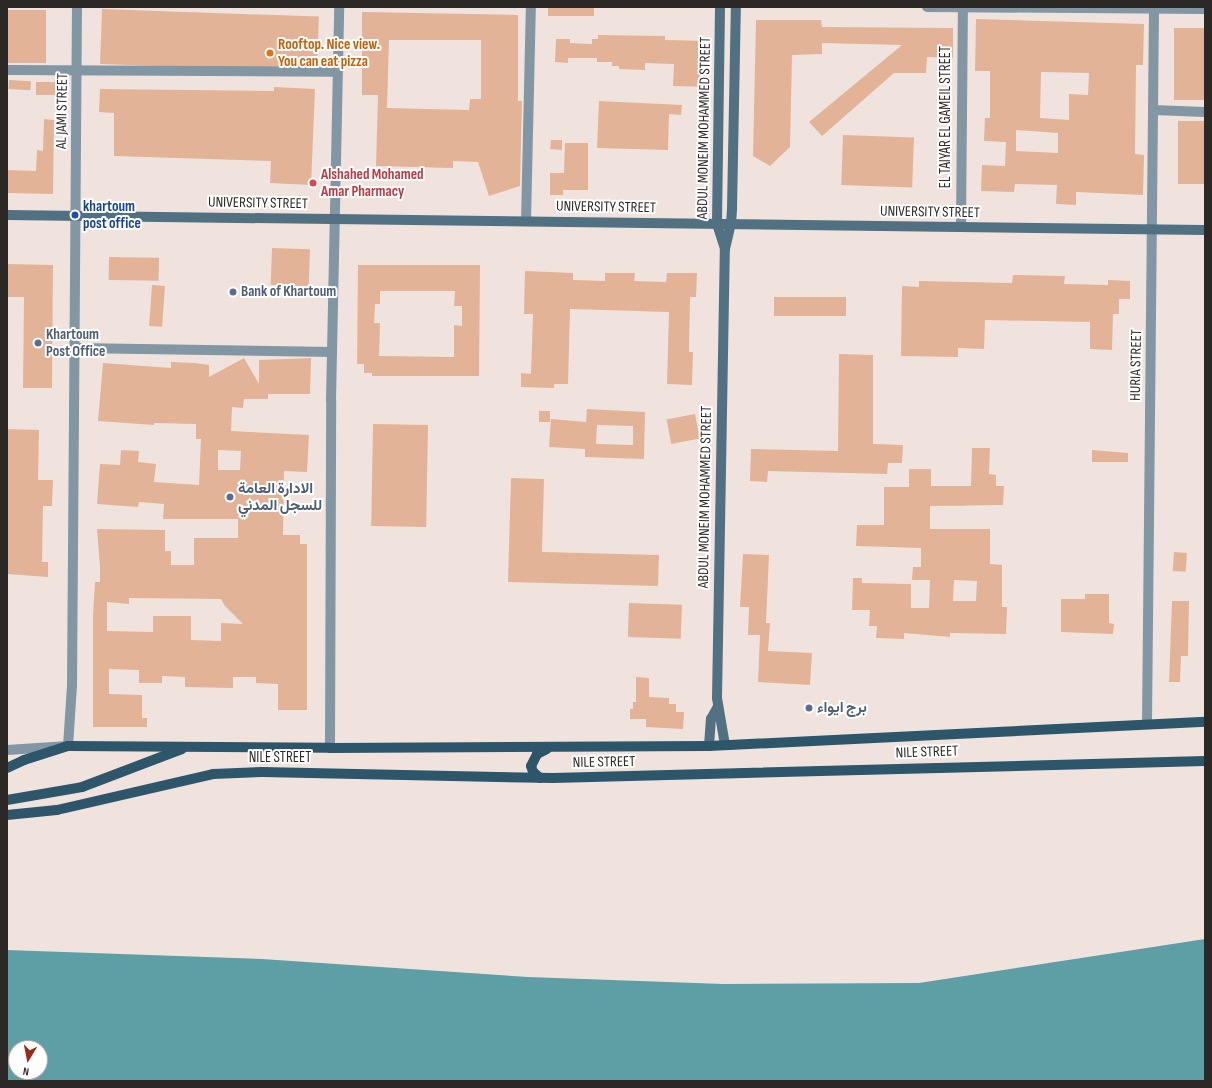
<!DOCTYPE html>
<html>
<head>
<meta charset="utf-8">
<style>
  body { margin:0 }
  #map { position:relative; width:1212px; height:1088px; overflow:hidden; background:#f0e3dd; font-family:"Sofia Sans Condensed",Vazirmatn,sans-serif }
  div>[style] { position:absolute }
  .water>* { inset:0; background:#5e9fa5 }
  .building>* { inset:0; background:#e3b398; transform-origin:0 0 }
  .street>* { height:10px; margin:-5px; padding:0 5px; transform-origin:5px; border-radius:5px; background:#8297a3 }
  .secondary>* { height:10px; margin:-5px; padding:0 5px; transform-origin:5px; border-radius:5px; background:#517183 }
  .primary>* { height:10px; margin:-5px; padding:0 5px; transform-origin:5px; border-radius:5px; background:#2d566b }
  .dots>* { width:11px; height:11px; translate:-50% -50%; box-sizing:border-box; border:2px solid #fff; border-radius:50% }
  span { translate:-50% -50%; white-space:nowrap; text-align:center; line-height:1.15; -webkit-text-stroke:4px #fff; paint-order:stroke }
  .food-label { font-size:15px; color:#c56008; font-weight:700 }
  .left { translate:0 -50%; text-align:left }
  .street-label { font-size:15px; color:#2c2825 }
  .health-label { font-size:15px; color:#be3a42; font-weight:700 }
  .transit-label { font-size:15px; color:#164399; font-weight:700 }
  .service-label { font-size:15px; color:#4e5e75; font-weight:700 }
  .frame { position:absolute; inset:0; border:8px solid #2c2825; pointer-events:none }
  .north { position:absolute; left:8px; top:1040px; width:40px; height:40px; box-sizing:border-box; background:#fff; border:1px solid #aba9a8; border-radius:50%; rotate:190deg; font-size:11px; font-weight:700; line-height:16px; text-align:center; color:#2c2825 }
  .north::after { content:''; display:block; margin:auto; width:14px; height:18px; background:#972d1c; clip-path:polygon(50% 0,100% 100%,50% 72%,0 100%) }
</style>
</head>
<body>
<div id="map">
  <div class="water">
    <div style="clip-path:polygon(evenodd,1205px 939px,1205px 1081px,7px 1081px,7px 950px,262px 959px,528px 977px,723px 984px,919px 983px,1205px 939px,16px 1048px,40px 1048px,40px 1072px,16px 1072px,16px 1048px)"></div>
  </div>
  <div class="building">
    <div style="left:548px;top:7px;width:46px;height:9px"></div>
    <div style="left:102px;top:9px;width:217px;height:55px;rotate:2deg"></div>
    <div style="left:7px;top:10px;width:39px;height:53px"></div>
    <div style="clip-path:polygon(evenodd,362px 12px,518px 15px,518px 101px,522px 101px,520px 186px,489px 196px,478px 162px,453px 161px,453px 168px,376px 166px,378px 95px,362px 95px,362px 12px,389px 40px,481px 40px,481px 99px,470px 99px,469px 110px,387px 108px,389px 40px)"></div>
    <div style="clip-path:polygon(evenodd,976px 19px,1144px 24px,1143px 65px,1136px 65px,1135px 154px,1144px 155px,1143px 195px,1076px 192px,1076px 205px,1056px 204px,1057px 185px,1015px 184px,1014px 192px,981px 191px,982px 165px,1005px 166px,1006px 142px,984px 141px,985px 118px,990px 118px,990px 71px,975px 71px,976px 19px,1041px 72px,1089px 73px,1088px 95px,1069px 94px,1069px 120px,1040px 118px,1041px 72px,976px 19px,1016px 130px,1058px 133px,1058px 153px,1016px 151px,1016px 130px)"></div>
    <div style="clip-path:polygon(756px 20px,821px 20px,822px 27px,953px 28px,953px 58px,927px 57px,926px 73px,894px 73px,822px 136px,809px 122px,902px 45px,822px 43px,822px 54px,792px 55px,790px 147px,770px 166px,753px 156px)"></div>
    <div style="left:1174px;top:28px;width:31px;height:72px"></div>
    <div style="clip-path:polygon(598px 35px,665px 36px,665px 40px,706px 41px,705px 77px,710px 77px,709px 87px,673px 86px,674px 64px,645px 63px,645px 70px,619px 69px,619px 66px,612px 66px,612px 62px,597px 62px,597px 58px,568px 58px,568px 63px,555px 62px,556px 39px,570px 39px,570px 43px,592px 44px,592px 39px,598px 39px)"></div>
    <div style="left:9px;top:80px;width:22px;height:9px;rotate:3deg"></div>
    <div style="left:36px;top:82px;width:19px;height:13px"></div>
    <div style="clip-path:polygon(274px 87px,315px 89px,311px 185px,270px 183px,271px 161px,114px 156px,114px 113px,99px 112px,100px 89px,274px 91px)"></div>
    <div style="clip-path:polygon(599px 101px,682px 105px,681px 115px,669px 114px,668px 150px,597px 148px)"></div>
    <div style="clip-path:polygon(44px 119px,54px 120px,53px 194px,7px 193px,7px 170px,36px 171px,37px 150px,43px 151px)"></div>
    <div style="left:1178px;top:121px;width:27px;height:63px"></div>
    <div style="left:843px;top:135px;width:71px;height:50px;rotate:2deg"></div>
    <div style="clip-path:polygon(551px 140px,562px 140px,562px 150px,550px 149px)"></div>
    <div style="clip-path:polygon(565px 143px,588px 143px,588px 190px,563px 190px,563px 195px,550px 195px,550px 173px,564px 173px)"></div>
    <div style="left:272px;top:248px;width:38px;height:37px;rotate:2deg"></div>
    <div style="left:109px;top:257px;width:50px;height:23px;rotate:1deg"></div>
    <div style="clip-path:polygon(7px 264px,53px 265px,52px 388px,23px 388px,24px 297px,7px 297px)"></div>
    <div style="clip-path:polygon(evenodd,358px 265px,480px 265px,479px 376px,372px 376px,372px 373px,364px 373px,364px 364px,357px 364px,358px 265px,380px 291px,455px 291px,454px 306px,462px 306px,462px 326px,454px 325px,454px 357px,379px 356px,380px 323px,374px 323px,375px 304px,380px 304px,380px 291px)"></div>
    <div style="clip-path:polygon(525px 271px,573px 273px,573px 280px,605px 281px,605px 273px,635px 273px,634px 281px,666px 282px,667px 273px,697px 273px,696px 297px,690px 297px,689px 352px,693px 352px,692px 385px,667px 384px,669px 312px,570px 309px,568px 384px,554px 384px,554px 388px,521px 387px,521px 373px,531px 374px,533px 314px,524px 314px)"></div>
    <div style="clip-path:polygon(1013px 275px,1065px 276px,1064px 284px,1108px 285px,1108px 280px,1130px 281px,1130px 299px,1119px 299px,1119px 314px,1113px 314px,1112px 350px,1090px 349px,1090px 322px,985px 320px,984px 349px,958px 348px,958px 357px,901px 356px,902px 286px,919px 287px,919px 281px,1012px 283px)"></div>
    <div style="left:152px;top:285px;width:13px;height:41px;rotate:4deg"></div>
    <div style="left:774px;top:297px;width:72px;height:19px"></div>
    <div style="clip-path:polygon(839px 354px,873px 355px,873px 444px,903px 445px,902px 463px,888px 463px,887px 474px,768px 471px,767px 482px,750px 481px,751px 449px,838px 451px)"></div>
    <div style="clip-path:polygon(evenodd,244px 358px,259px 384px,259px 360px,311px 358px,310px 394px,268px 394px,268px 399px,244px 399px,243px 408px,232px 407px,231px 431px,309px 435px,307px 472px,284px 471px,283px 535px,300px 535px,300px 544px,307px 544px,307px 710px,278px 710px,278px 684px,256px 683px,256px 677px,233px 677px,233px 688px,185px 687px,185px 677px,162px 676px,162px 683px,139px 683px,139px 670px,109px 669px,109px 694px,142px 695px,142px 718px,147px 718px,147px 727px,93px 727px,93px 616px,95px 582px,100px 582px,100px 567px,97px 529px,165px 530px,165px 551px,171px 551px,171px 565px,194px 565px,194px 538px,238px 538px,238px 519px,163px 519px,164px 504px,139px 502px,138px 507px,97px 504px,100px 464px,120px 465px,121px 450px,139px 451px,138px 462px,156px 464px,154px 482px,199px 485px,201px 439px,196px 439px,196px 424px,154px 423px,154px 425px,98px 421px,103px 363px,171px 368px,171px 362px,195px 363px,209px 365px,209px 377px,244px 358px,218px 450px,241px 451px,240px 470px,218px 470px,218px 450px,244px 358px,129px 598px,221px 599px,225px 606px,243px 624px,221px 623px,221px 641px,191px 640px,191px 616px,153px 616px,153px 632px,107px 631px,107px 602px,129px 604px,129px 598px)"></div>
    <div style="clip-path:polygon(evenodd,587px 409px,645px 412px,644px 459px,585px 457px,585px 449px,549px 447px,551px 419px,586px 422px,587px 409px,597px 425px,633px 426px,633px 445px,596px 444px,597px 425px)"></div>
    <div style="left:539px;top:411px;width:11px;height:11px"></div>
    <div style="left:695px;top:414px;width:25px;height:29px;rotate:79deg"></div>
    <div style="left:373px;top:424px;width:55px;height:102px;rotate:1deg"></div>
    <div style="clip-path:polygon(7px 429px,39px 430px,38px 480px,53px 480px,52px 506px,43px 506px,42px 562px,48px 562px,48px 577px,7px 574px)"></div>
    <div style="clip-path:polygon(evenodd,972px 448px,990px 448px,989px 474px,996px 475px,996px 486px,1004px 486px,1003px 505px,930px 506px,930px 529px,990px 529px,990px 564px,1002px 565px,1002px 607px,1007px 607px,1006px 634px,950px 633px,950px 637px,904px 633px,904px 639px,876px 638px,877px 626px,869px 626px,870px 610px,852px 610px,853px 578px,862px 578px,862px 583px,911px 584px,911px 608px,929px 608px,930px 580px,912px 580px,913px 567px,921px 567px,921px 548px,856px 546px,857px 525px,884px 525px,884px 487px,909px 487px,909px 469px,931px 469px,931px 486px,971px 486px,972px 448px,954px 580px,977px 581px,976px 601px,953px 601px,954px 580px)"></div>
    <div style="clip-path:polygon(1092px 450px,1128px 453px,1128px 462px,1092px 462px)"></div>
    <div style="clip-path:polygon(511px 478px,544px 479px,542px 552px,659px 555px,658px 586px,508px 582px)"></div>
    <div style="left:1174px;top:552px;width:13px;height:19px;rotate:4deg"></div>
    <div style="clip-path:polygon(743px 554px,769px 555px,766px 623px,770px 623px,768px 651px,812px 653px,810px 685px,758px 682px,760px 635px,748px 635px,749px 607px,740px 607px)"></div>
    <div style="clip-path:polygon(1085px 594px,1109px 594px,1109px 623px,1114px 624px,1113px 634px,1061px 632px,1061px 599px,1085px 599px)"></div>
    <div style="clip-path:polygon(1172px 601px,1189px 601px,1188px 656px,1181px 656px,1180px 682px,1169px 682px)"></div>
    <div style="left:629px;top:603px;width:53px;height:34px;rotate:2deg"></div>
    <div style="clip-path:polygon(636px 677px,649px 678px,649px 697px,669px 698px,669px 704px,676px 704px,676px 712px,684px 712px,683px 729px,646px 727px,646px 719px,630px 719px,630px 709px,633px 709px,633px 702px,636px 702px)"></div>
  </div>
  <div class="street">
    <div style="left:927px;top:7px;width:278px;rotate:0.4deg"></div>
    <div style="left:7px;top:70px;width:330px;rotate:0.3deg"></div>
    <div style="left:1153px;top:110px;width:52px;rotate:2.2deg"></div>
    <div style="left:526px;top:221px;width:214px;rotate:-88.7deg"></div>
    <div style="left:961px;top:227px;width:220px;rotate:-89.5deg"></div>
    <div style="left:75px;top:348px;width:257px;rotate:0.9deg"></div>
    <div style="left:1147px;top:724px;width:717px;rotate:-89.44deg"></div>
    <div style="left:330px;top:748px;width:348px;rotate:-89.8deg"></div>
    <div style="left:331px;top:400px;width:393px;rotate:-88.8deg"></div>
    <div style="left:7px;top:750px;width:61px;rotate:-3.8deg"></div>
    <div style="left:68px;top:746px;width:60px;rotate:-86.2deg"></div>
    <div style="left:72px;top:686px;width:679px;rotate:-89.58deg"></div>
  </div>
  <div class="secondary">
    <div style="left:720px;top:7px;width:217px;rotate:90.8deg"></div>
    <div style="left:717px;top:224px;width:26px;rotate:72deg"></div>
    <div style="left:7px;top:215px;width:1198px;rotate:0.72deg"></div>
    <div style="left:725px;top:745px;width:48px;rotate:-99.7deg"></div>
    <div style="left:717px;top:698px;width:449px;rotate:-89deg"></div>
    <div style="left:725px;top:249px;width:26px;rotate:-77deg"></div>
    <div style="left:731px;top:224px;width:16px;rotate:-86deg"></div>
    <div style="left:732px;top:208px;width:201px;rotate:-88.9deg"></div>
    <div style="left:709px;top:746px;width:27px;rotate:-86deg"></div>
    <div style="left:711px;top:719px;width:13px;rotate:-61deg"></div>
  </div>
  <div class="primary">
    <div style="left:7px;top:768px;width:19px;rotate:-25deg"></div>
    <div style="left:24px;top:760px;width:46px;rotate:-17.7deg"></div>
    <div style="left:68px;top:746px;width:262px;rotate:0.4deg"></div>
    <div style="left:330px;top:748px;width:379px;rotate:-0.3deg"></div>
    <div style="left:709px;top:746px;width:497px;rotate:-2.8deg"></div>
    <div style="left:540px;top:778px;width:9px;rotate:-139deg"></div>
    <div style="left:533px;top:772px;width:6px;rotate:-108deg"></div>
    <div style="left:531px;top:766px;width:13px;rotate:-63deg"></div>
    <div style="left:537px;top:754px;width:11px;rotate:-27deg"></div>
    <div style="left:7px;top:800px;width:76px;rotate:-9.8deg"></div>
    <div style="left:82px;top:787px;width:107px;rotate:-20.8deg"></div>
    <div style="left:7px;top:815px;width:50px;rotate:-5.7deg"></div>
    <div style="left:57px;top:810px;width:160px;rotate:-13deg"></div>
    <div style="left:213px;top:774px;width:49px;rotate:-2.3deg"></div>
    <div style="left:262px;top:772px;width:291px;rotate:1.2deg"></div>
    <div style="left:553px;top:778px;width:652px;rotate:-1.49deg"></div>
  </div>
  <div class="dots">
    <div style="left:270px;top:53px;background:#e8710a"></div>
    <div style="left:313px;top:183px;background:#e0444e"></div>
    <div style="left:75px;top:215px;background:#1a4fb4"></div>
    <div style="left:233px;top:292px;background:#5c6f8a"></div>
    <div style="left:38px;top:343px;background:#5c6f8a"></div>
    <div style="left:230px;top:497px;background:#5c6f8a"></div>
    <div style="left:809px;top:708px;background:#5c6f8a"></div>
  </div>
  <div class="food-label">
    <span class="left" style="left:278px;top:53px">Rooftop. Nice view.<br>You can eat pizza</span>
  </div>
  <div class="street-label">
    <span style="left:62px;top:111px;rotate:-89deg">AL JAMI STREET</span>
    <span style="left:946px;top:117px;rotate:-90deg">EL TAIYAR EL GAMEIL STREET</span>
    <span style="left:704px;top:128px;rotate:-89deg">ABDUL MONEIM MOHAMMED STREET</span>
    <span style="left:258px;top:203px;rotate:1deg">UNIVERSITY STREET</span>
    <span style="left:606px;top:207px;rotate:1deg">UNIVERSITY STREET</span>
    <span style="left:930px;top:212px;rotate:1deg">UNIVERSITY STREET</span>
    <span style="left:1136px;top:365px;rotate:-89deg">HURIA STREET</span>
    <span style="left:705px;top:497px;rotate:-89deg">ABDUL MONEIM MOHAMMED STREET</span>
    <span style="left:927px;top:752px;rotate:-2deg">NILE STREET</span>
    <span style="left:280px;top:758px">NILE STREET</span>
    <span style="left:604px;top:762px;rotate:-1deg">NILE STREET</span>
  </div>
  <div class="health-label">
    <span class="left" style="left:321px;top:183px">Alshahed Mohamed<br>Amar Pharmacy</span>
  </div>
  <div class="transit-label">
    <span class="left" style="left:83px;top:215px">khartoum<br>post office</span>
  </div>
  <div class="service-label">
    <span class="left" style="left:241px;top:292px">Bank of Khartoum</span>
    <span class="left" style="left:46px;top:343px">Khartoum<br>Post Office</span>
    <span class="left" style="left:238px;top:497px">الادارة العامة<br>للسجل المدني</span>
    <span class="left" style="left:817px;top:708px">برج ايواء</span>
  </div>
  <div class="frame"></div>
  <div class="north">N</div>
</div>
</body>
</html>
